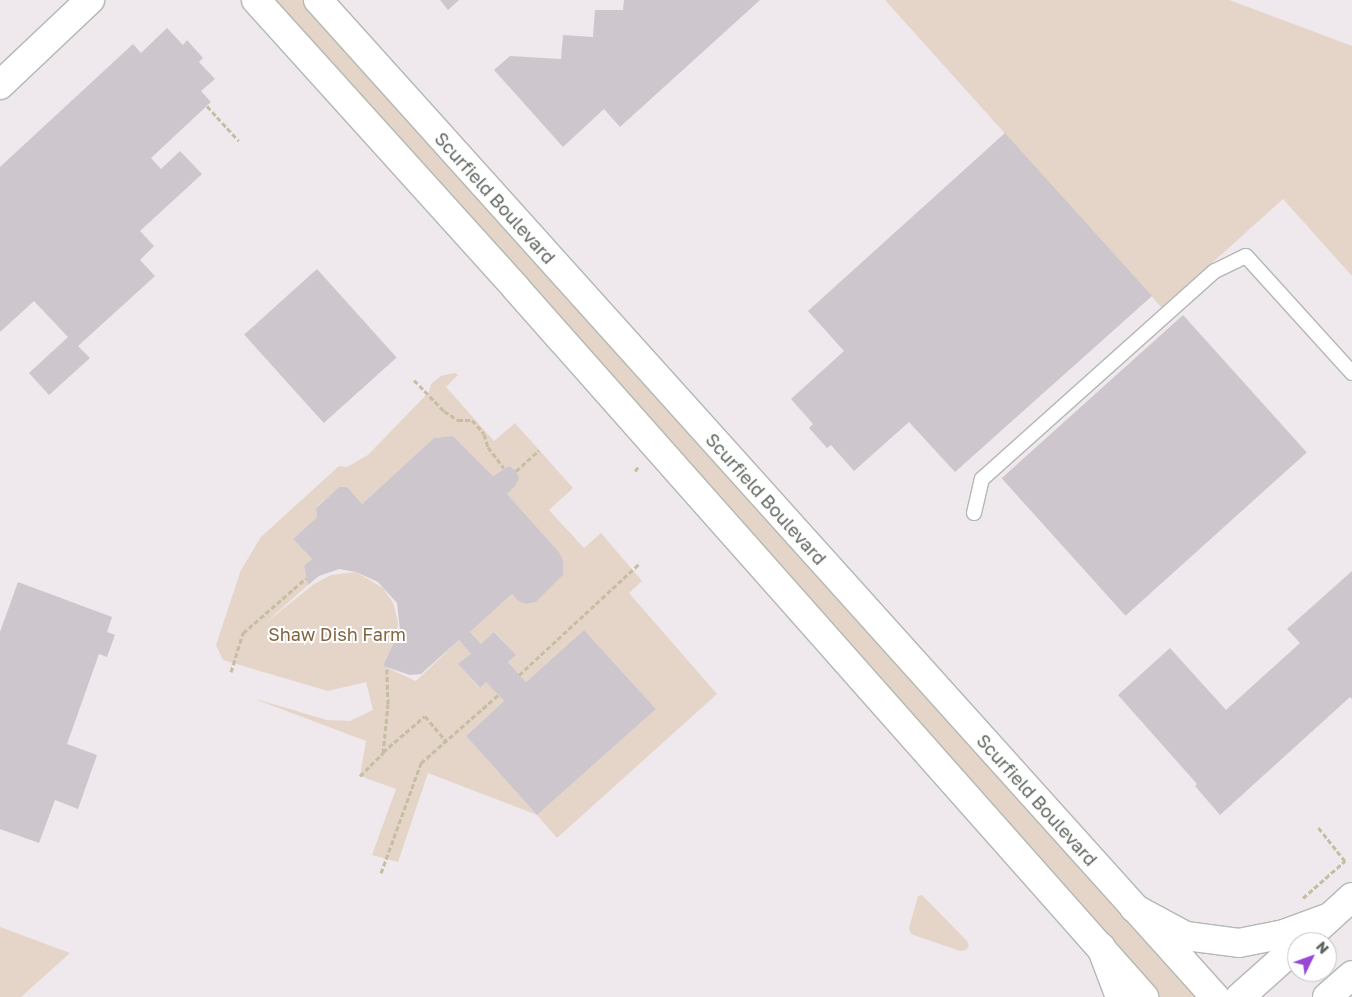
<!DOCTYPE html>
<html>
<head>
<meta charset="utf-8">
<style>
  body { margin:0 }
  #map { position:relative; width:1352px; height:997px; overflow:hidden; background:#efe8ed; font-family:"Golos Text",sans-serif }
  div>[style] { position:absolute }
  .green>* { inset:0; background:#e4d5c8 }
  .building>* { inset:0; background:#cdc6cc; transform-origin:0 0 }
  .path>* { height:3px; margin-top:-1.5px; transform-origin:0; background:repeating-linear-gradient(90deg,#c6bea3 0 5px,transparent 0 7.5px) }
  .roads { filter:drop-shadow(1px 0 #b3b8b3) drop-shadow(-1px 0 #b3b8b3) drop-shadow(0 1px #b3b8b3) drop-shadow(0 -1px #b3b8b3) }
  .service>* { height:14px; margin:-7px; padding:0 7px; transform-origin:7px; border-radius:7px; background:#fff }
  .minor>* { height:28px; margin:-14px; padding:0 14px; transform-origin:14px; border-radius:14px; background:#fff }
  .tertiary>* { height:28px; margin:-14px; padding:0 14px; transform-origin:14px; border-radius:14px; background:#fff }
  .secondary>* { height:28px; margin:-14px; padding:0 14px; transform-origin:14px; border-radius:14px; background:#fff }
  span { translate:-50% -50%; white-space:nowrap; text-align:center; line-height:1.15; -webkit-text-stroke:4px #fff; paint-order:stroke }
  .street-label { font-size:18px; color:#5f665f }
  .park-label { font-size:18px; color:#836541 }
  .north { position:absolute; left:1287px; top:932px; width:50px; height:50px; box-sizing:border-box; background:#fff; border:1px solid #bfc2bf; border-radius:50%; rotate:48deg; font-size:14px; font-weight:700; line-height:20px; text-align:center; color:#5f665f }
  .north::after { content:''; display:block; margin:auto; width:18px; height:22px; background:#9947d6; clip-path:polygon(50% 0,100% 100%,50% 72%,0 100%) }
</style>
</head>
<body>
<div id="map">
  <div class="green">
    <div style="clip-path:polygon(256px 0,318px 0,1215px 997px,1144px 997px)"></div>
    <div style="clip-path:polygon(885px 0,1229px 0,1352px 46px,1352px 276px,1283px 199px,1162px 308px)"></div>
    <div style="clip-path:polygon(evenodd,455px 373px,458px 375px,446px 387px,494px 441px,515px 423px,573px 488px,549px 510px,584px 548px,601px 533px,642px 581px,629px 593px,717px 694px,557px 838px,537px 815px,428px 773px,398px 862px,372px 855px,396px 789px,360px 776px,366px 741px,252px 698px,327px 720px,350px 721px,373px 710px,366px 682px,328px 691px,223px 660px,216px 645px,241px 570px,261px 537px,339px 466px,347px 467px,368px 455px,429px 392px,431px 384px,441px 376px,455px 373px,453px 436px,493px 476px,509px 466px,518px 478px,507px 494px,559px 552px,563px 560px,563px 575px,536px 602px,526px 604px,518px 601px,512px 594px,470px 632px,481px 644px,495px 632px,515px 655px,508px 662px,526px 682px,584px 630px,656px 709px,537px 815px,466px 736px,504px 701px,486px 682px,479px 688px,459px 665px,471px 654px,459px 640px,416px 681px,383px 666px,396px 642px,398px 622px,393px 603px,383px 588px,356px 572px,331px 575px,314px 584px,263px 625px,308px 585px,304px 567px,312px 559px,293px 539px,317px 517px,316px 507px,339px 487px,347px 487px,362px 504px,434px 438px,453px 436px)"></div>
    <div style="clip-path:polygon(922px 895px,967px 941px,969px 946px,966px 950px,960px 951px,911px 934px,909px 928px,918px 896px)"></div>
    <div style="clip-path:polygon(0 927px,70px 953px,21px 997px,0 997px)"></div>
  </div>
  <div class="building">
    <div style="clip-path:polygon(440px 0,459px 0,448px 10px)"></div>
    <div style="clip-path:polygon(624px 0,760px 0,620px 127px,604px 109px,563px 147px,494px 70px,510px 56px,561px 59px,563px 35px,593px 37px,595px 10px,623px 10px)"></div>
    <div style="clip-path:polygon(167px 28px,183px 45px,187px 40px,203px 58px,199px 62px,215px 79px,201px 91px,211px 102px,151px 158px,161px 169px,180px 151px,202px 174px,140px 231px,154px 246px,140px 260px,155px 276px,78px 346px,90px 358px,49px 395px,29px 373px,68px 337px,34px 301px,0 332px,0 167px,133px 44px,141px 53px)"></div>
    <div style="clip-path:polygon(1005px 133px,1152px 296px,955px 472px,909px 422px,854px 471px,831px 445px,827px 448px,809px 428px,813px 424px,791px 399px,844px 351px,808px 311px)"></div>
    <div style="left:317px;top:269px;width:119px;height:98px;rotate:48deg"></div>
    <div style="left:1183px;top:315px;width:185px;height:244px;rotate:48deg"></div>
    <div style="clip-path:polygon(453px 436px,493px 476px,509px 466px,516px 471px,519px 478px,515px 486px,507px 494px,559px 552px,563px 560px,563px 575px,536px 602px,526px 604px,518px 601px,512px 594px,470px 632px,481px 644px,494px 632px,516px 655px,508px 662px,526px 682px,584px 630px,656px 709px,537px 815px,466px 736px,504px 701px,486px 682px,480px 688px,458px 664px,471px 654px,459px 640px,421px 674px,410px 675px,383px 666px,400px 630px,397px 603px,378px 582px,356px 572px,339px 569px,319px 576px,308px 585px,304px 566px,312px 559px,293px 539px,317px 517px,316px 508px,339px 487px,347px 487px,362px 504px,434px 438px)"></div>
    <div style="clip-path:polygon(1352px 571px,1352px 699px,1350px 697px,1220px 815px,1195px 786px,1197px 784px,1118px 695px,1170px 648px,1226px 710px,1300px 643px,1287px 629px)"></div>
    <div style="clip-path:polygon(18px 582px,112px 617px,107px 632px,115px 635px,107px 657px,99px 654px,67px 744px,97px 755px,78px 809px,55px 800px,39px 843px,0 829px,0 632px)"></div>
  </div>
  <div class="path">
    <div style="left:207px;top:106px;width:47px;rotate:47.6deg"></div>
    <div style="left:414px;top:380px;width:43px;rotate:45.9deg"></div>
    <div style="left:444px;top:411px;width:17px;rotate:33deg"></div>
    <div style="left:458px;top:420px;width:14px"></div>
    <div style="left:472px;top:420px;width:18px;rotate:49deg"></div>
    <div style="left:484px;top:434px;width:14px;rotate:73deg"></div>
    <div style="left:488px;top:447px;width:26px;rotate:53deg"></div>
    <div style="left:516px;top:471px;width:31px;rotate:-42deg"></div>
    <div style="left:635px;top:471px;width:6px;rotate:-51deg"></div>
    <div style="left:231px;top:672px;width:41px;rotate:-72.9deg"></div>
    <div style="left:243px;top:633px;width:84px;rotate:-41.1deg"></div>
    <div style="left:519px;top:675px;width:165px;rotate:-42.8deg"></div>
    <div style="left:383px;top:752px;width:55px;rotate:-40.6deg"></div>
    <div style="left:425px;top:716px;width:33px;rotate:50deg"></div>
    <div style="left:360px;top:776px;width:33px;rotate:-45deg"></div>
    <div style="left:383px;top:753px;width:49px;rotate:-84.2deg"></div>
    <div style="left:388px;top:704px;width:37px;rotate:-92deg"></div>
    <div style="left:381px;top:873px;width:117px;rotate:-70deg"></div>
    <div style="left:421px;top:763px;width:103px;rotate:-41.4deg"></div>
    <div style="left:1303px;top:898px;width:56px;rotate:-41.4deg"></div>
    <div style="left:1345px;top:861px;width:43px;rotate:-128.5deg"></div>
  </div>
  <div class="roads">
    <div class="service">
      <div style="left:974px;top:513px;width:35px;rotate:-77deg"></div>
      <div style="left:982px;top:479px;width:312px;rotate:-41.8deg"></div>
      <div style="left:1215px;top:271px;width:34px;rotate:-26deg"></div>
      <div style="left:1246px;top:256px;width:158px;rotate:47.8deg"></div>
    </div>
    <div class="minor">
      <div style="left:0;top:85px;width:124px;rotate:-43.4deg"></div>
    </div>
    <div class="tertiary">
      <div style="left:256px;top:0;width:387px;rotate:47.9deg"></div>
      <div style="left:515px;top:287px;width:949px;rotate:48.46deg"></div>
      <div style="left:318px;top:0;width:1341px;rotate:48.02deg"></div>
    </div>
    <div class="secondary">
      <div style="left:1134px;top:908px;width:59px;rotate:28.3deg"></div>
      <div style="left:1186px;top:936px;width:53px;rotate:7.5deg"></div>
      <div style="left:1239px;top:943px;width:46px;rotate:-11.3deg"></div>
      <div style="left:1284px;top:934px;width:49px;rotate:-20.3deg"></div>
      <div style="left:1316px;top:930px;width:49px;rotate:-42.5deg"></div>
      <div style="left:1101px;top:947px;width:53px;rotate:69.2deg"></div>
      <div style="left:1240px;top:997px;width:76px;rotate:-41.8deg"></div>
      <div style="left:1327px;top:997px;width:33px;rotate:-41deg"></div>
    </div>
  </div>
  <div class="street-label">
    <span style="left:495px;top:198px;rotate:48deg">Scurfield Boulevard</span>
    <span style="left:766px;top:499px;rotate:48deg">Scurfield Boulevard</span>
    <span style="left:1037px;top:800px;rotate:48deg">Scurfield Boulevard</span>
  </div>
  <div class="park-label">
    <span style="left:337px;top:634px">Shaw Dish Farm</span>
  </div>
  <div class="north">N</div>
</div>
</body>
</html>
